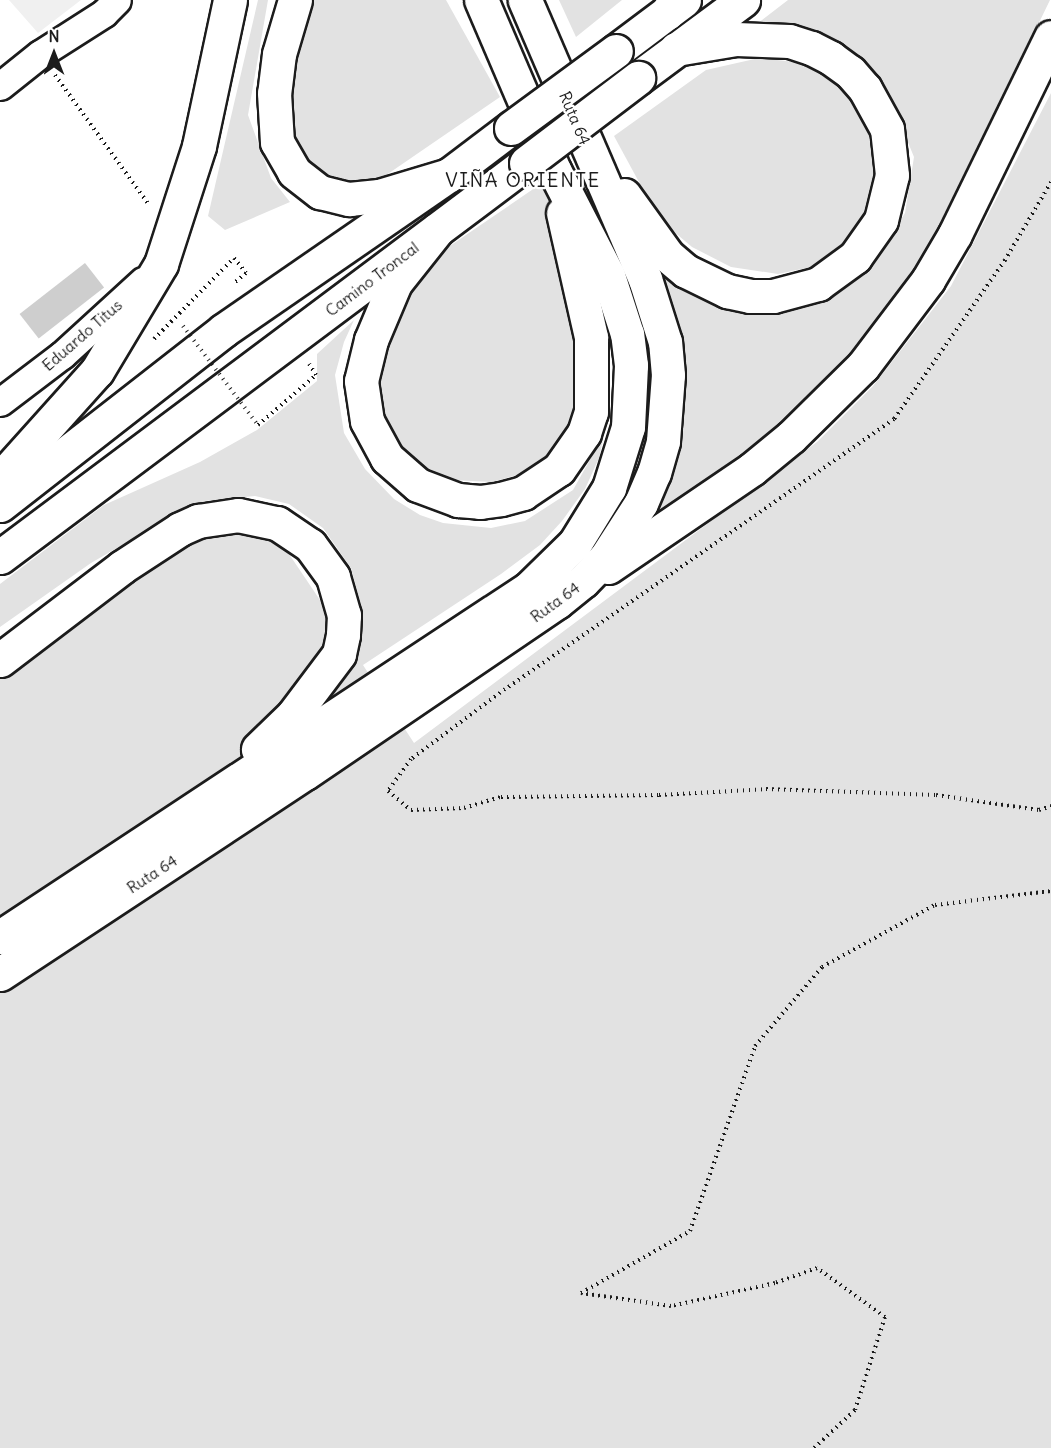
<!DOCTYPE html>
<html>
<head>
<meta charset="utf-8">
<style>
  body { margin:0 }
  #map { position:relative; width:1051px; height:1448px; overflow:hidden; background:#fff; font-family:Delius,sans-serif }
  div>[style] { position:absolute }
  .built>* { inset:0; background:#f0f0f0 }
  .green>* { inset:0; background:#e2e2e2 }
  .building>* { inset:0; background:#cecece; transform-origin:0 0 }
  .path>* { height:4px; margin-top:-2px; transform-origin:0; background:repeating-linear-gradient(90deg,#1c1c1c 0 1.5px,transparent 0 6px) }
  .roads { filter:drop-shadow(2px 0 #1c1c1c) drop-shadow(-2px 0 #1c1c1c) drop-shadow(0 2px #1c1c1c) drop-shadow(0 -2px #1c1c1c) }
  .minor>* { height:27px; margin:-13.5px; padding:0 13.5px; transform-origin:13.5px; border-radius:13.5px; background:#fff }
  .major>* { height:33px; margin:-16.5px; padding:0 16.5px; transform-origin:16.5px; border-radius:16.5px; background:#fff }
  .highway>* { height:33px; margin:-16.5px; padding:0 16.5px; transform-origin:16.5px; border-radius:16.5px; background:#fff }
  .path-bridge>* { height:4px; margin-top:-2px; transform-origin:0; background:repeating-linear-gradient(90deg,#1c1c1c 0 1.5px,transparent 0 6px) }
  .bridges { filter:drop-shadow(2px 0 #1c1c1c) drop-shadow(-2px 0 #1c1c1c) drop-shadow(0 2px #1c1c1c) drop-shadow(0 -2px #1c1c1c) }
  .major-bridge>* { height:33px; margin:-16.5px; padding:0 16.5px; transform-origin:16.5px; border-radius:16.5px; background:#fff }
  span { translate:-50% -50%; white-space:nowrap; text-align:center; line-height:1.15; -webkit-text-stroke:4.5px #fff; paint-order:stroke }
  .street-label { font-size:16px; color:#1c1c1c }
  .quarter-label { font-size:20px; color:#1c1c1c; letter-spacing:1.5px }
  .north { position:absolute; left:24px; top:24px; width:60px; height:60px; -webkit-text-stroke:4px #fff; paint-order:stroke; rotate:0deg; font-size:16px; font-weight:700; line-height:24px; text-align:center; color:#1c1c1c }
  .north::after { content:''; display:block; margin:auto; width:21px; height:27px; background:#1c1c1c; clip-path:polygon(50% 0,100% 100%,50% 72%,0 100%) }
</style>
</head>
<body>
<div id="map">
  <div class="built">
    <div style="clip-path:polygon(9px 0,81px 0,38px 33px)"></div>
  </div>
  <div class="green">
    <div style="clip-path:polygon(258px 0,268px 0,248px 115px,271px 178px,290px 202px,225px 230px,208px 216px)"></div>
    <div style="clip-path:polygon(308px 0,446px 0,500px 97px,379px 180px,342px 180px,309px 169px,288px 125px,295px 41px)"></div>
    <div style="clip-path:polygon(559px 0,622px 0,576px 37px)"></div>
    <div style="clip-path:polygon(788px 0,1050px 0,934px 239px,885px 311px,841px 368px,755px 451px,653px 522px,684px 428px,684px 345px,660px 271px,698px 295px,844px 285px,878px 256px,905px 213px,914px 157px,891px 101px,867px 63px,815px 34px,753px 27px)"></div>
    <div style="clip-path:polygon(759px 58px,812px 64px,855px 92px,878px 127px,885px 174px,864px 227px,811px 267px,778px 274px,731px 267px,692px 247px,659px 219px,614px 136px,706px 70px)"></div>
    <div style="clip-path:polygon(1051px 93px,1051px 1448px,0 1448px,0 657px,168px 547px,231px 525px,263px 533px,289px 554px,357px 655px,361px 605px,351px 568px,323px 528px,289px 504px,255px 496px,204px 501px,167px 519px,91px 563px,0 627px,0 584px,104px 505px,200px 462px,257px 430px,317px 381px,317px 354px,354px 320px,344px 342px,335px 375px,344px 433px,365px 469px,394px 499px,420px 515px,443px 523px,491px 528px,525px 521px,573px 490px,596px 449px,603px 407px,602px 334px,608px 354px,609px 386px,607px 421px,599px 458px,585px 489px,562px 521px,540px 545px,501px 574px,363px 665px,414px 743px,817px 442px,873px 386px,951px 286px)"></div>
    <div style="clip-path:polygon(545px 181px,569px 267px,581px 412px,558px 455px,532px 471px,492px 482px,450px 480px,430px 471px,392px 438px,379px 403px,375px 366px,396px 304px,422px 265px)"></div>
  </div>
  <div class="building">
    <div style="left:85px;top:263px;width:31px;height:83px;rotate:52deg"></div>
  </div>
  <div class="path">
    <div style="left:55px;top:75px;width:160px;rotate:54.1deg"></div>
    <div style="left:1051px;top:182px;width:91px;rotate:120.5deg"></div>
    <div style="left:1005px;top:260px;width:194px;rotate:124.9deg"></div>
    <div style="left:894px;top:419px;width:474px;rotate:145.2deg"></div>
    <div style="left:505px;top:689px;width:117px;rotate:143.3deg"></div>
    <div style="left:411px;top:759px;width:39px;rotate:126deg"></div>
    <div style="left:388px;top:791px;width:30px;rotate:40deg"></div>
    <div style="left:411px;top:810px;width:53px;rotate:-2.2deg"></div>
    <div style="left:464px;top:808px;width:39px;rotate:-17deg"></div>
    <div style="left:501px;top:797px;width:158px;rotate:-0.7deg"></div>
    <div style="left:659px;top:795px;width:107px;rotate:-3.2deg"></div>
    <div style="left:766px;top:789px;width:170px;rotate:2deg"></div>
    <div style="left:936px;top:795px;width:104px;rotate:8.3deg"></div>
    <div style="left:1039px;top:810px;width:13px;rotate:-18deg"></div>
    <div style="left:154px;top:339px;width:114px;rotate:-45.4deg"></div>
    <div style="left:234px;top:258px;width:19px;rotate:51deg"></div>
    <div style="left:246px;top:273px;width:16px;rotate:140deg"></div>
    <div style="left:258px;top:425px;width:77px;rotate:-40.8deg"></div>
    <div style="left:316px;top:375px;width:13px;rotate:-122deg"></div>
    <div style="left:814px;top:1448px;width:56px;rotate:-42.8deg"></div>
    <div style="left:855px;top:1410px;width:98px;rotate:-72.1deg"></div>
    <div style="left:885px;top:1317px;width:84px;rotate:-144.2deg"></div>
    <div style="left:817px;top:1268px;width:45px;rotate:160.3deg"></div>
    <div style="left:775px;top:1283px;width:107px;rotate:167.5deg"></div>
    <div style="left:671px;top:1306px;width:91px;rotate:-171.8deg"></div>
    <div style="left:581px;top:1293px;width:125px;rotate:-29.6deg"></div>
    <div style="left:690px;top:1231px;width:196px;rotate:-70.6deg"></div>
    <div style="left:755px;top:1046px;width:104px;rotate:-49.7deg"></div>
    <div style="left:822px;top:967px;width:129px;rotate:-28.8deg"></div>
    <div style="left:935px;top:905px;width:117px;rotate:-6.9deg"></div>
  </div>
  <div class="roads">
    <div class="minor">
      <div style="left:0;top:86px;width:51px;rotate:-38.7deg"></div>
      <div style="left:40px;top:54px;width:76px;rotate:-32.6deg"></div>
      <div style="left:104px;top:13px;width:18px;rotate:-45deg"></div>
      <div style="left:0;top:402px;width:78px;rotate:-37.2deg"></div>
      <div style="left:62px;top:355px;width:110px;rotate:-42.4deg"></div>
    </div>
    <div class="major">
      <div style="left:616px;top:51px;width:85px;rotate:-36.9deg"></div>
      <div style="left:638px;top:78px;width:131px;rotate:-36.6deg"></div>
      <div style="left:0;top:505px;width:284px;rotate:-38deg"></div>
      <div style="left:224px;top:330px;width:273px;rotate:-34.6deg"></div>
      <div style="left:449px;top:175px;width:78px;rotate:-37.2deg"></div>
      <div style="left:0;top:557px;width:657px;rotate:-36.84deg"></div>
    </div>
    <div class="highway">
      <div style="left:295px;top:0;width:56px;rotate:106.5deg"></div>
      <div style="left:279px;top:54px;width:39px;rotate:97deg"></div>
      <div style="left:274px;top:93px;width:49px;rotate:86.5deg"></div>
      <div style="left:277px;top:142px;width:34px;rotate:60deg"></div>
      <div style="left:294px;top:172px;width:33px;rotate:38deg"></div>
      <div style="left:320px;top:192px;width:30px;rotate:14deg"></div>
      <div style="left:349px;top:199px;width:30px;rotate:-6deg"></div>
      <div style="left:379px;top:196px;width:73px;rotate:-16.7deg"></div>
      <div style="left:667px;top:13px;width:15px;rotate:-58deg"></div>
      <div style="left:624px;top:195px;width:75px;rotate:54.2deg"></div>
      <div style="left:668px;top:256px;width:23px;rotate:40deg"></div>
      <div style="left:686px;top:271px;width:46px;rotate:26deg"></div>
      <div style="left:727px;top:291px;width:24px;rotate:12deg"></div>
      <div style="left:750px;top:296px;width:23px"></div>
      <div style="left:773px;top:296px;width:47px;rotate:-14.9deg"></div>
      <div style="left:818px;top:284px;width:46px;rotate:-36.1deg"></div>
      <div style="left:855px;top:257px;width:45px;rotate:-54.9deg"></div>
      <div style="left:881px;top:220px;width:46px;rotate:-76.3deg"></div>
      <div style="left:892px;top:175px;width:46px;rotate:-96.2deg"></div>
      <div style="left:887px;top:129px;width:46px;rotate:-118.8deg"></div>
      <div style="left:865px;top:89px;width:23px;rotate:-131deg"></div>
      <div style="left:850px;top:72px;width:24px;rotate:-144deg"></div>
      <div style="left:831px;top:58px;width:22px;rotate:-153deg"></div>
      <div style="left:811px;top:48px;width:23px;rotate:-162deg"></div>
      <div style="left:789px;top:41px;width:53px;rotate:-177.8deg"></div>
      <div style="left:736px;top:39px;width:61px;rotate:170.5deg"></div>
      <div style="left:437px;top:230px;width:68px;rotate:128.4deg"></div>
      <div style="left:395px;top:283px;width:62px;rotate:112.8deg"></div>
      <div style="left:371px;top:340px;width:42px;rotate:103.7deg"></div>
      <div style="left:361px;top:381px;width:40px;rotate:81.5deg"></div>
      <div style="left:367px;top:421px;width:42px;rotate:61.6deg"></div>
      <div style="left:387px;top:458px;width:41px;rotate:41.1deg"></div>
      <div style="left:418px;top:485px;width:43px;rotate:20.6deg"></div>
      <div style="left:458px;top:500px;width:22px;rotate:5deg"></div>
      <div style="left:480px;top:502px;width:21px;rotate:-8deg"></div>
      <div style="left:501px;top:499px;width:23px;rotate:-15deg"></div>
      <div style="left:523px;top:493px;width:43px;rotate:-33.7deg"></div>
      <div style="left:559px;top:469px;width:44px;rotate:-55.2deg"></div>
      <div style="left:584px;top:433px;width:22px;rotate:-72deg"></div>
      <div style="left:591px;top:412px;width:75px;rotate:-90deg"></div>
      <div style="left:591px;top:337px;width:127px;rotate:-102.7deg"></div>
      <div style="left:0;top:479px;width:145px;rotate:-48.1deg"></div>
      <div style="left:97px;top:371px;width:125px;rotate:-59.1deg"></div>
      <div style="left:161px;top:264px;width:124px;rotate:-72.1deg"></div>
      <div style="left:199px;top:146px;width:149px;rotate:-78deg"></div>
      <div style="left:608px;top:567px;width:174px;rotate:-34.2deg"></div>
      <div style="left:752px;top:469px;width:50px;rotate:-39.4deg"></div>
      <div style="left:791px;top:437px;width:101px;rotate:-44.6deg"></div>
      <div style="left:863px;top:366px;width:108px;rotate:-52.9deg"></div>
      <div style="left:928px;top:280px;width:53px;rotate:-59.6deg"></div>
      <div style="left:955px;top:234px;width:219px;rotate:-64deg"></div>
      <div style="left:0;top:660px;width:153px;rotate:-37.3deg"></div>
      <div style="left:122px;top:567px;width:69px;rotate:-33.2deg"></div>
      <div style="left:180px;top:529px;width:20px;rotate:-24deg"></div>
      <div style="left:198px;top:521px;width:40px;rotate:-8.5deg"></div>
      <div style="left:238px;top:515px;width:40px;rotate:12deg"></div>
      <div style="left:277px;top:523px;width:40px;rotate:34deg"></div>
      <div style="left:310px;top:545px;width:39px;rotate:54deg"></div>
      <div style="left:333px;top:577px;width:40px;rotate:74deg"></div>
      <div style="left:344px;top:615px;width:20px;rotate:93deg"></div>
      <div style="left:343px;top:635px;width:19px;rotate:102deg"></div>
      <div style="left:339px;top:654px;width:76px;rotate:127deg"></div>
      <div style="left:293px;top:715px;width:49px;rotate:135.8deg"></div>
      <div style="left:0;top:937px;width:634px;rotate:-33.41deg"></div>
      <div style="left:529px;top:588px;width:64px;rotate:-44.4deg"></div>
      <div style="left:575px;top:543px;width:65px;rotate:-58.3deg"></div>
      <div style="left:609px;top:488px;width:64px;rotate:-72.7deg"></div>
      <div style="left:628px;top:427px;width:62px;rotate:-87.2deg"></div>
      <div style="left:631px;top:365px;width:31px;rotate:-97deg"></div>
      <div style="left:627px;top:334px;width:62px;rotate:-107.9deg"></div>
      <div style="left:608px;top:275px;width:118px;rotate:-117.2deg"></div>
      <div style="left:554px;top:170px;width:185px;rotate:-113.2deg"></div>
      <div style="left:0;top:974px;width:365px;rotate:-33.4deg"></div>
      <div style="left:305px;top:773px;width:305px;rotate:-34.2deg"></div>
      <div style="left:557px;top:602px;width:33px;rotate:-39deg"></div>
      <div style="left:583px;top:581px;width:33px;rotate:-46deg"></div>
      <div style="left:606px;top:557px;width:64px;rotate:-57.1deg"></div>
      <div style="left:641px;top:503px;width:33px;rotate:-67deg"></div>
      <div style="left:654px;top:473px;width:33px;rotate:-74deg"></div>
      <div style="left:663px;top:441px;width:66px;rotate:-85.7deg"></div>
      <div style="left:668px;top:375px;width:33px;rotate:-95deg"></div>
      <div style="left:665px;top:342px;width:66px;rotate:-107.6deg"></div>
      <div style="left:645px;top:279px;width:304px;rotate:-113.3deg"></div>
    </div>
  </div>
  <div class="path-bridge">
    <div style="left:183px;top:326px;width:124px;rotate:52.9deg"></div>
  </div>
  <div class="bridges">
    <div class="major-bridge">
      <div style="left:511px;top:128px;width:130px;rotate:-36.3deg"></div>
      <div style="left:526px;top:163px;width:141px;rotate:-37.2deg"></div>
    </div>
  </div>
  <div class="street-label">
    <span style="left:575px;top:118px;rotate:67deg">Ruta 64</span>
    <span style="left:372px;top:279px;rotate:-37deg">Camino Troncal</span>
    <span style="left:82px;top:335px;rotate:-41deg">Eduardo Titus</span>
    <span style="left:555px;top:602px;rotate:-36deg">Ruta 64</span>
    <span style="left:152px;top:874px;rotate:-33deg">Ruta 64</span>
  </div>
  <div class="quarter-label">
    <span style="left:523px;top:179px">VIÑA ORIENTE</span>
  </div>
  <div class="north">N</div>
</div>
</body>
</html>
